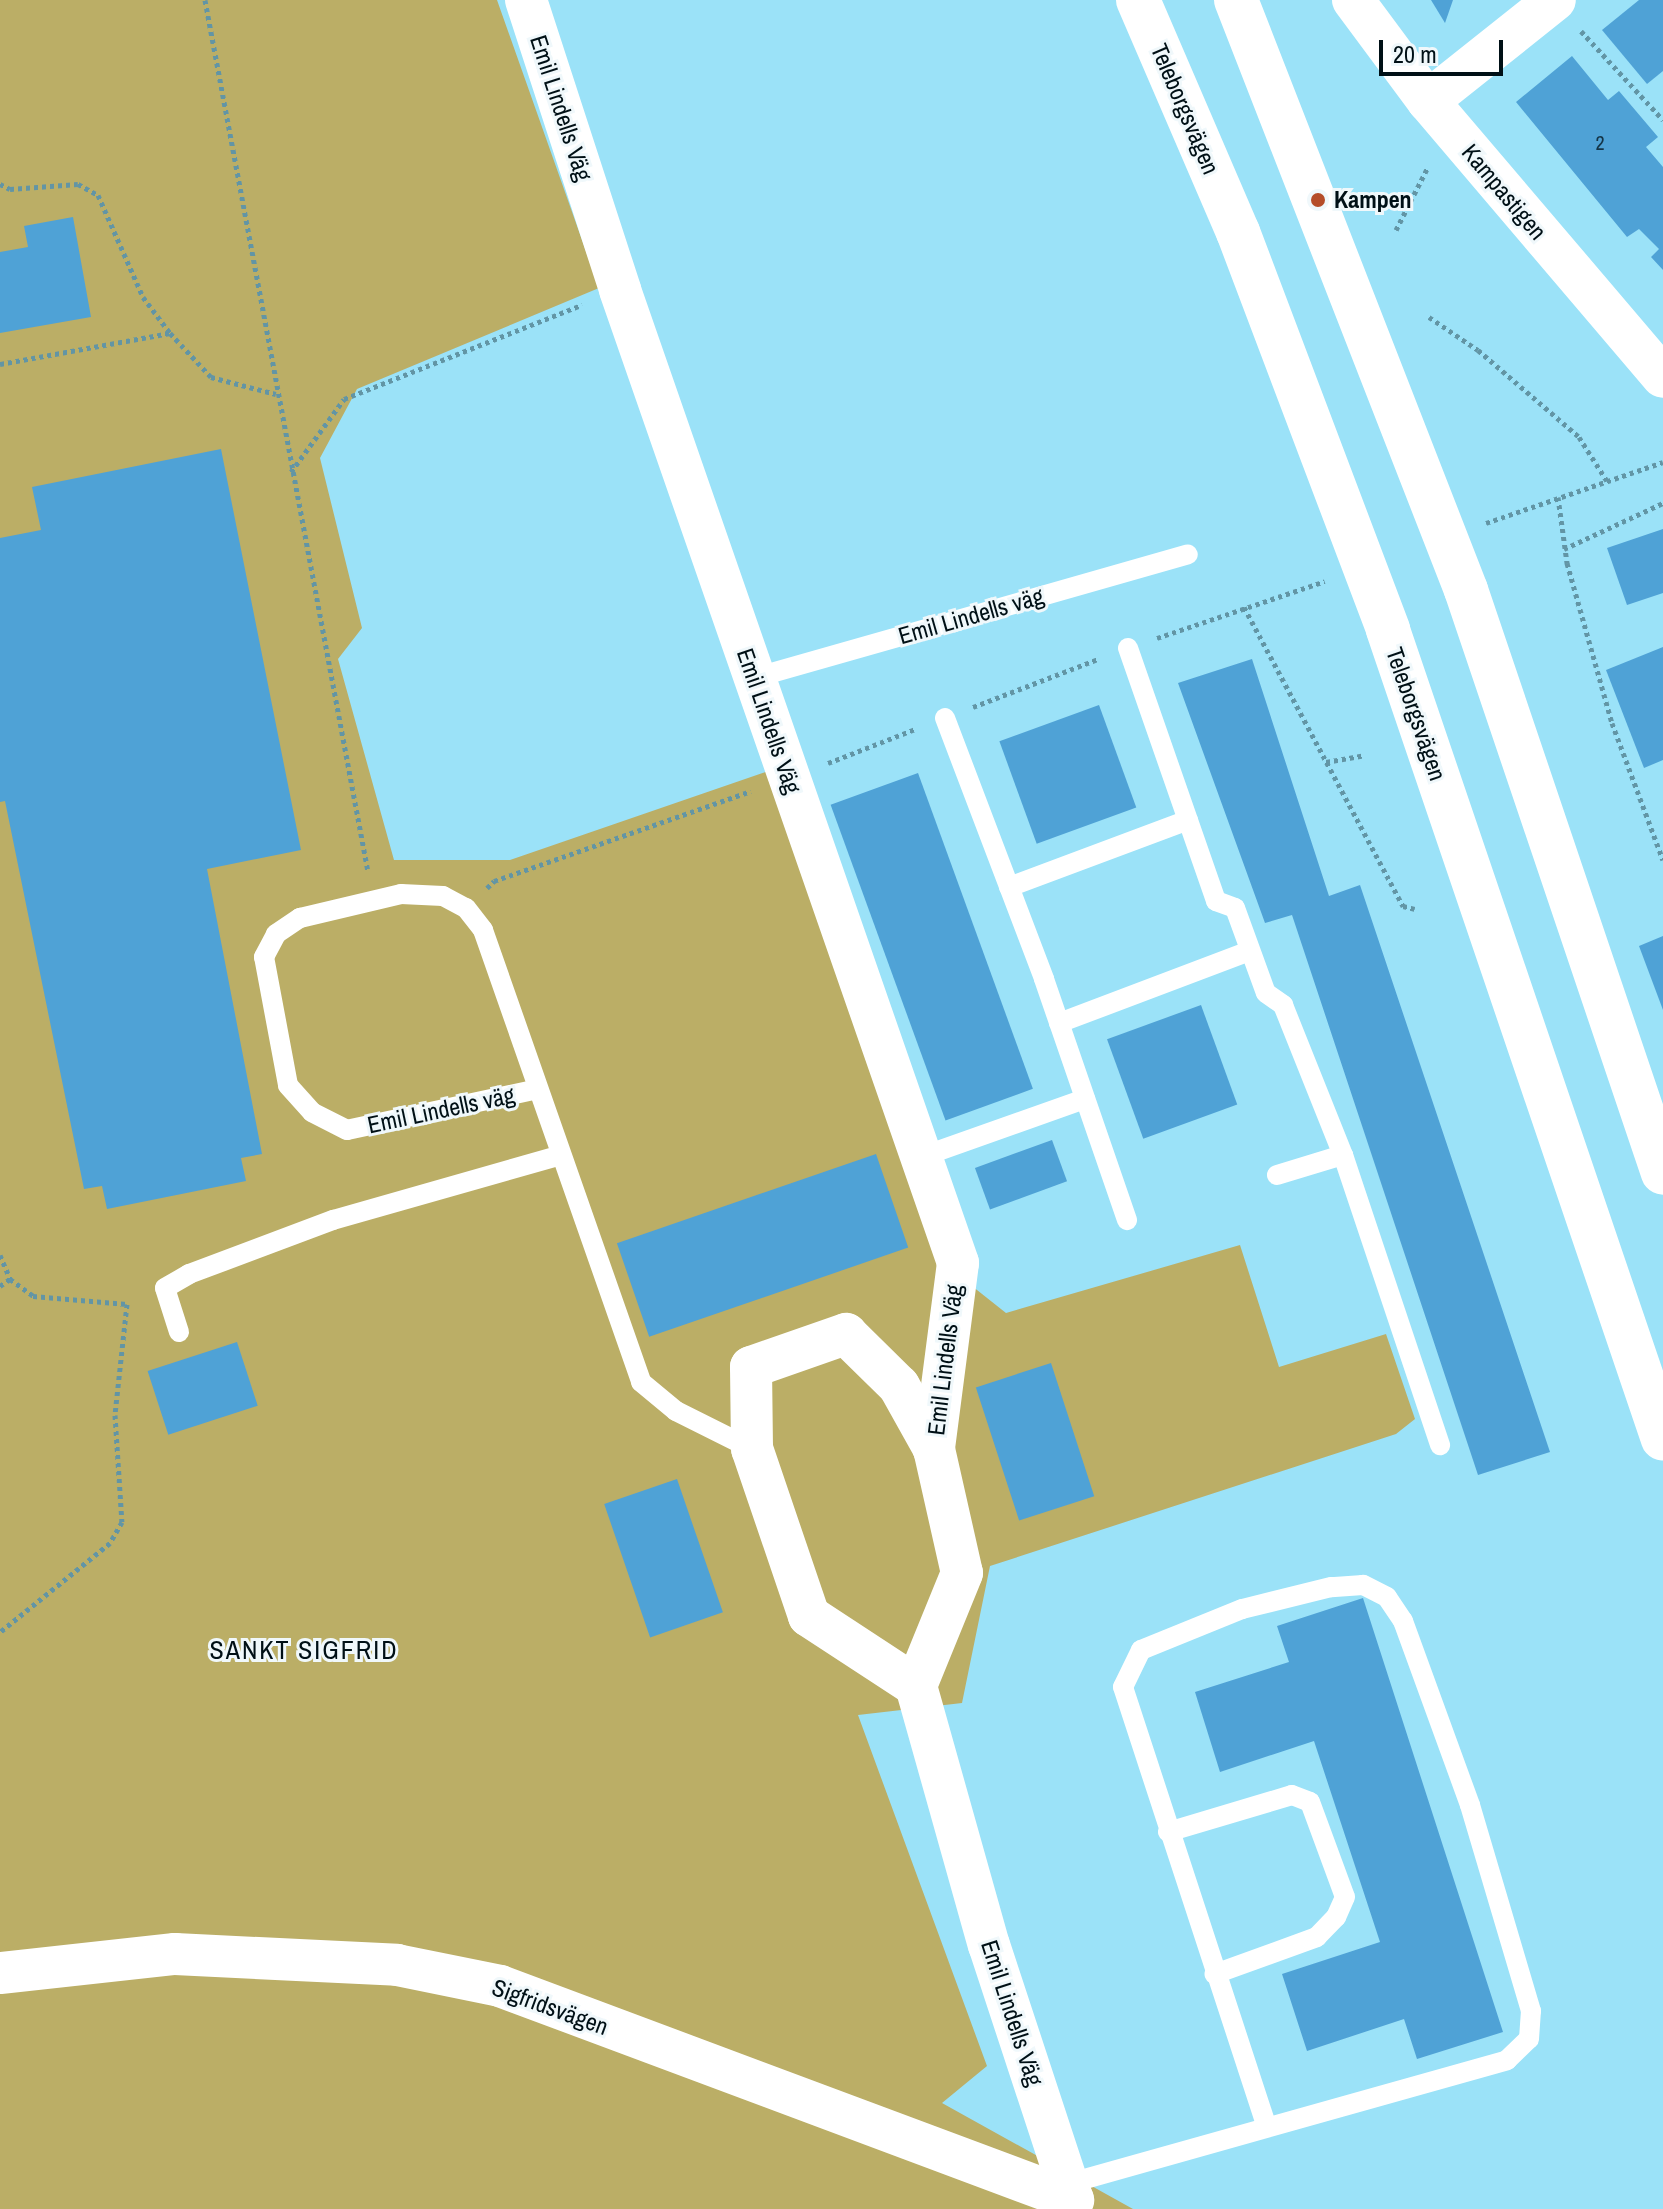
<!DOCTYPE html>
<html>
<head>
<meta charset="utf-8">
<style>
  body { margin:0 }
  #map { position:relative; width:1663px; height:2209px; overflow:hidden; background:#9be2f8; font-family:"Archivo Narrow",sans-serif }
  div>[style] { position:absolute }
  .green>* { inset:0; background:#bbae66 }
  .building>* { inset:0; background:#4fa2d6; transform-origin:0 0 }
  .path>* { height:5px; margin-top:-2.5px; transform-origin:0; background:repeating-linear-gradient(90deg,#6295a5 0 4px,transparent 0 8px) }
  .lane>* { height:20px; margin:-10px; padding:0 10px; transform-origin:10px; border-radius:10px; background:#fff }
  .street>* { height:42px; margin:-21px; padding:0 21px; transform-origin:21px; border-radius:21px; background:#fff }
  .secondary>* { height:44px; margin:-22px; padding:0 22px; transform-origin:22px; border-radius:22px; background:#fff }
  .dots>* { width:22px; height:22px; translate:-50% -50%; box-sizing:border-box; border:4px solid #f0f8fb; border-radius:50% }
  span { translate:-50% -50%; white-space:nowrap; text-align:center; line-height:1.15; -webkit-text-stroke:6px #f0f8fb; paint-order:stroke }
  .number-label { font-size:20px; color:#143446 }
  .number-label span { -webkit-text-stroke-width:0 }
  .street-label { font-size:24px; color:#001016 }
  .poi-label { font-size:24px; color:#001016; font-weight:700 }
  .left { translate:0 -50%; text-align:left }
  .neighbourhood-label { font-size:26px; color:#001016; letter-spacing:2px }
  .scale { position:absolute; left:1379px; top:40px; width:124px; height:36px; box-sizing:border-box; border:4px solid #001016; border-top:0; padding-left:10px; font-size:24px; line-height:28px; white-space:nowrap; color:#001016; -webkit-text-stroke:6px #f0f8fb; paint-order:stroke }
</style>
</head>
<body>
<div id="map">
  <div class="green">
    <div style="clip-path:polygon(0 0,497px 0,599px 288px,357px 389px,320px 458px,362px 628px,338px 659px,394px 860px,510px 860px,774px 769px,948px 1267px,1006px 1313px,1240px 1245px,1279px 1367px,1386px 1334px,1415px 1419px,1396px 1434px,990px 1566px,962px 1703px,858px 1715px,987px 2066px,942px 2103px,1133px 2209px,0 2209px)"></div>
  </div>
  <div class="building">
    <div style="clip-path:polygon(1431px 0,1453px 0,1445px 23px)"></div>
    <div style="clip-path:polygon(1639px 0,1663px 0,1663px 71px,1647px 84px,1602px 30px)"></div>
    <div style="clip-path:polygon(1572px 56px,1608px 100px,1619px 91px,1658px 137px,1646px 147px,1663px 167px,1663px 270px,1651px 257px,1659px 249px,1639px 229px,1627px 237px,1516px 102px)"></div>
    <div style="clip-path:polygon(73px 217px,91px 317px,0 333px,0 252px,28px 247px,24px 226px)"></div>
    <div style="clip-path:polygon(221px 449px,301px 850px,207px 869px,262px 1154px,241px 1158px,246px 1181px,107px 1209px,102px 1186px,84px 1189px,5px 801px,0 802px,0 538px,41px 530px,32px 487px)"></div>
    <div style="clip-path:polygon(1663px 529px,1663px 593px,1627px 605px,1607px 548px)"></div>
    <div style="clip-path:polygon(1663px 647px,1663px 760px,1644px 768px,1606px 670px)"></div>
    <div style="clip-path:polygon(1252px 659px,1329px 896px,1360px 885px,1550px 1452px,1478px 1475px,1292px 915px,1265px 923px,1178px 683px)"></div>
    <div style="left:1099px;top:705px;width:109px;height:106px;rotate:70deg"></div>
    <div style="left:918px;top:773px;width:336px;height:93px;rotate:70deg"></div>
    <div style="clip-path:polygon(1663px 936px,1663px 1010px,1639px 946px)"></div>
    <div style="left:1201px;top:1005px;width:106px;height:100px;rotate:70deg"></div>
    <div style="left:1052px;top:1140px;width:44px;height:82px;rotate:70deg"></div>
    <div style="left:876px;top:1154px;width:99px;height:274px;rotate:71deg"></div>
    <div style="left:237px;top:1342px;width:67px;height:94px;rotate:72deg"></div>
    <div style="left:1051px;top:1363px;width:140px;height:79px;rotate:72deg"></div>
    <div style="left:677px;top:1479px;width:141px;height:77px;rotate:71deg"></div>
    <div style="clip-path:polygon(1363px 1598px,1503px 2032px,1417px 2059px,1404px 2019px,1307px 2051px,1282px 1974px,1380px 1942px,1314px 1741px,1220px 1772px,1195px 1692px,1289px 1662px,1277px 1626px)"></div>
  </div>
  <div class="path">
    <div style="left:205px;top:0;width:887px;rotate:79.41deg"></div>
    <div style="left:1581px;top:31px;width:121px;rotate:47.3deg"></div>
    <div style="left:0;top:184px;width:11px;rotate:27deg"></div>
    <div style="left:10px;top:189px;width:68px;rotate:-4.2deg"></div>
    <div style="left:78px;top:184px;width:23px;rotate:29deg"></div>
    <div style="left:98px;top:195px;width:111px;rotate:66.2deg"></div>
    <div style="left:143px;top:297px;width:45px;rotate:53.1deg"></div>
    <div style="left:170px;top:333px;width:60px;rotate:47deg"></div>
    <div style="left:211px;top:377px;width:67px;rotate:14.7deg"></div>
    <div style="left:1396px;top:230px;width:71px;rotate:-63.1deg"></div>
    <div style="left:1429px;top:317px;width:59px;rotate:34deg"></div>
    <div style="left:1478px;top:350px;width:133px;rotate:40.7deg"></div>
    <div style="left:1579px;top:437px;width:52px;rotate:57.5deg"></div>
    <div style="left:0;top:364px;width:173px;rotate:-10.3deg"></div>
    <div style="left:291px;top:472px;width:90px;rotate:-54deg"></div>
    <div style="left:344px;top:399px;width:256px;rotate:-21.6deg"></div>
    <div style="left:1558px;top:497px;width:67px;rotate:82.2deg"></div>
    <div style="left:1567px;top:563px;width:166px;rotate:74.3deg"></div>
    <div style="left:1612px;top:723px;width:146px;rotate:69.6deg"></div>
    <div style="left:1486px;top:523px;width:187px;rotate:-19deg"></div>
    <div style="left:1564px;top:549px;width:109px;rotate:-24.9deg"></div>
    <div style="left:1244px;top:607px;width:339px;rotate:62deg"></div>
    <div style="left:1403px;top:906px;width:12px;rotate:14deg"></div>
    <div style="left:1157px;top:638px;width:177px;rotate:-18.7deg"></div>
    <div style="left:973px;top:707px;width:134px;rotate:-21deg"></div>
    <div style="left:1326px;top:762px;width:39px;rotate:-10deg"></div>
    <div style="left:828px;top:763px;width:93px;rotate:-21.3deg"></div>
    <div style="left:487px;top:888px;width:10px;rotate:-45deg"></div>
    <div style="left:494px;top:881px;width:272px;rotate:-19.3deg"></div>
    <div style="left:0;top:1255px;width:26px;rotate:67deg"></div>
    <div style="left:10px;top:1279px;width:29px;rotate:36deg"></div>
    <div style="left:33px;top:1296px;width:94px;rotate:4.9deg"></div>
    <div style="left:127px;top:1304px;width:112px;rotate:96.2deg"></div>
    <div style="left:115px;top:1415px;width:107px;rotate:86.3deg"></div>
    <div style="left:122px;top:1522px;width:24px;rotate:120deg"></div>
    <div style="left:110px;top:1543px;width:141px;rotate:141deg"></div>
    <div style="left:0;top:1286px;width:12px;rotate:-35deg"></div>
  </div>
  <div class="lane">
    <div style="left:1128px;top:648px;width:268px;rotate:70.8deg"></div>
    <div style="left:1216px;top:901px;width:20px;rotate:20deg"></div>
    <div style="left:1235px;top:908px;width:90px;rotate:70deg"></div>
    <div style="left:1266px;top:993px;width:21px;rotate:35deg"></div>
    <div style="left:1283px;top:1005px;width:162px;rotate:68.2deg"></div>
    <div style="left:1343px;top:1155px;width:306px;rotate:71.5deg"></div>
    <div style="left:754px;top:678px;width:451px;rotate:-15.9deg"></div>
    <div style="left:945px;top:718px;width:279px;rotate:69.2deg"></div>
    <div style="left:1044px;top:979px;width:255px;rotate:71deg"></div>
    <div style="left:1009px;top:887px;width:191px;rotate:-20.5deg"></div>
    <div style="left:1059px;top:1023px;width:204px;rotate:-20.7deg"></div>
    <div style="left:538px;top:1089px;width:195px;rotate:167.9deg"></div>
    <div style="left:347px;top:1130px;width:39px;rotate:-153deg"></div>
    <div style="left:312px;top:1112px;width:36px;rotate:-132deg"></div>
    <div style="left:288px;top:1085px;width:130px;rotate:-100.6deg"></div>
    <div style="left:264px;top:957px;width:26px;rotate:-62deg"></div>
    <div style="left:276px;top:934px;width:29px;rotate:-34deg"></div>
    <div style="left:300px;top:918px;width:104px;rotate:-13.4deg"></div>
    <div style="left:401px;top:894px;width:42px;rotate:2.7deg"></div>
    <div style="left:443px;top:896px;width:26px;rotate:28deg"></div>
    <div style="left:466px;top:908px;width:28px;rotate:52deg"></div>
    <div style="left:483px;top:930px;width:479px;rotate:70.7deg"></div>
    <div style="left:641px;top:1382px;width:45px;rotate:39.6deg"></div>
    <div style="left:676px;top:1411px;width:85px;rotate:26.6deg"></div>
    <div style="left:921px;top:1157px;width:174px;rotate:-19.5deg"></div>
    <div style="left:1277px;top:1175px;width:69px;rotate:-16.9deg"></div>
    <div style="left:179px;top:1332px;width:46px;rotate:-107.7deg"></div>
    <div style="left:165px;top:1288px;width:28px;rotate:-30deg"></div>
    <div style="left:189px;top:1274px;width:154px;rotate:-20.6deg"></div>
    <div style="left:333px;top:1220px;width:237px;rotate:-15.9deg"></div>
    <div style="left:1168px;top:1832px;width:129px;rotate:-16.6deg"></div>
    <div style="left:1292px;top:1795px;width:19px;rotate:21deg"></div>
    <div style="left:1310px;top:1802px;width:101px;rotate:69.8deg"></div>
    <div style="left:1345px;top:1897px;width:22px;rotate:114deg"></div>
    <div style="left:1336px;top:1917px;width:28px;rotate:134deg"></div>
    <div style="left:1317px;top:1937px;width:109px;rotate:160.1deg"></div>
    <div style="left:1067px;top:2184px;width:457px;rotate:-15.7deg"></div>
    <div style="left:1507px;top:2060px;width:30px;rotate:-44deg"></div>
    <div style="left:1529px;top:2039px;width:28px;rotate:-86deg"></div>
    <div style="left:1531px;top:2011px;width:215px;rotate:-106.5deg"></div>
    <div style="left:1470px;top:1805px;width:196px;rotate:-110deg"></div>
    <div style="left:1403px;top:1621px;width:29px;rotate:-124deg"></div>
    <div style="left:1387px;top:1597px;width:27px;rotate:-153deg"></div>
    <div style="left:1363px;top:1585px;width:32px;rotate:176deg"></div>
    <div style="left:1331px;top:1587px;width:92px;rotate:166.1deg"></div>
    <div style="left:1242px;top:1609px;width:109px;rotate:157.9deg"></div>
    <div style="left:1141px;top:1650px;width:41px;rotate:115.9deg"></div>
    <div style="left:1123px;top:1687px;width:463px;rotate:71.9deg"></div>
  </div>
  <div class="street">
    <div style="left:526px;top:0;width:305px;rotate:72deg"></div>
    <div style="left:620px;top:290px;width:1030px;rotate:70.84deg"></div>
    <div style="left:958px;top:1263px;width:188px;rotate:97.4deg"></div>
    <div style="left:934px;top:1449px;width:127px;rotate:77.3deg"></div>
    <div style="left:962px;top:1573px;width:122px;rotate:112.2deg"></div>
    <div style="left:916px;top:1686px;width:269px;rotate:74.3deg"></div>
    <div style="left:989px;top:1945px;width:268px;rotate:71.8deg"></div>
    <div style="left:1353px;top:0;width:126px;rotate:53.4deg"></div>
    <div style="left:1428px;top:101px;width:362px;rotate:49.6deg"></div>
    <div style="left:1428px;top:101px;width:162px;rotate:-38.5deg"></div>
    <div style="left:916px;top:1686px;width:128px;rotate:-146.8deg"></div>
    <div style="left:809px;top:1616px;width:176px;rotate:-108.8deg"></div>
    <div style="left:752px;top:1449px;width:82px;rotate:-90.7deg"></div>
    <div style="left:751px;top:1367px;width:101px;rotate:-19.2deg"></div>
    <div style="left:846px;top:1334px;width:74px;rotate:44.5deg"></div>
    <div style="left:899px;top:1386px;width:72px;rotate:60.9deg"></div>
    <div style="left:0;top:1973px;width:176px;rotate:-6.2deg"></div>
    <div style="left:175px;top:1954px;width:222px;rotate:2.8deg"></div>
    <div style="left:397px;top:1965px;width:105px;rotate:11.5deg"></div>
    <div style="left:500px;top:1986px;width:612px;rotate:20.48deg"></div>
  </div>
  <div class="secondary">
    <div style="left:1138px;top:0;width:253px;rotate:66.7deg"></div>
    <div style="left:1238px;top:232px;width:425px;rotate:69.3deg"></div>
    <div style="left:1388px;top:630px;width:854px;rotate:71.23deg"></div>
    <div style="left:1236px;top:0;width:633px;rotate:68.7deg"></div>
    <div style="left:1466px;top:590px;width:615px;rotate:71.33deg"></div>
  </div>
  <div class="dots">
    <div style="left:1318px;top:200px;background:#b54d29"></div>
  </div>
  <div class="number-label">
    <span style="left:1600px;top:142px">2</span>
  </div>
  <div class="street-label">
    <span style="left:561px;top:108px;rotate:72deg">Emil Lindells Väg</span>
    <span style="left:1185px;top:109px;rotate:67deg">Teleborgsvägen</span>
    <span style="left:1504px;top:192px;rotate:50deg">Kampastigen</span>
    <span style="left:971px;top:616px;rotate:-16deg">Emil Lindells väg</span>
    <span style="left:1416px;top:714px;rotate:71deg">Teleborgsvägen</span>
    <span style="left:769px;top:721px;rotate:71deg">Emil Lindells Väg</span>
    <span style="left:441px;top:1110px;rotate:-12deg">Emil Lindells väg</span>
    <span style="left:945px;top:1360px;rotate:-83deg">Emil Lindells Väg</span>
    <span style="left:550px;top:2007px;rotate:20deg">Sigfridsvägen</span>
    <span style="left:1012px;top:2013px;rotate:72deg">Emil Lindells Väg</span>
  </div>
  <div class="poi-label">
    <span class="left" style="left:1334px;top:200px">Kampen</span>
  </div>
  <div class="neighbourhood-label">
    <span style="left:304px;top:1650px">SANKT SIGFRID</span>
  </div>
  <div class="scale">20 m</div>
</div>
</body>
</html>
